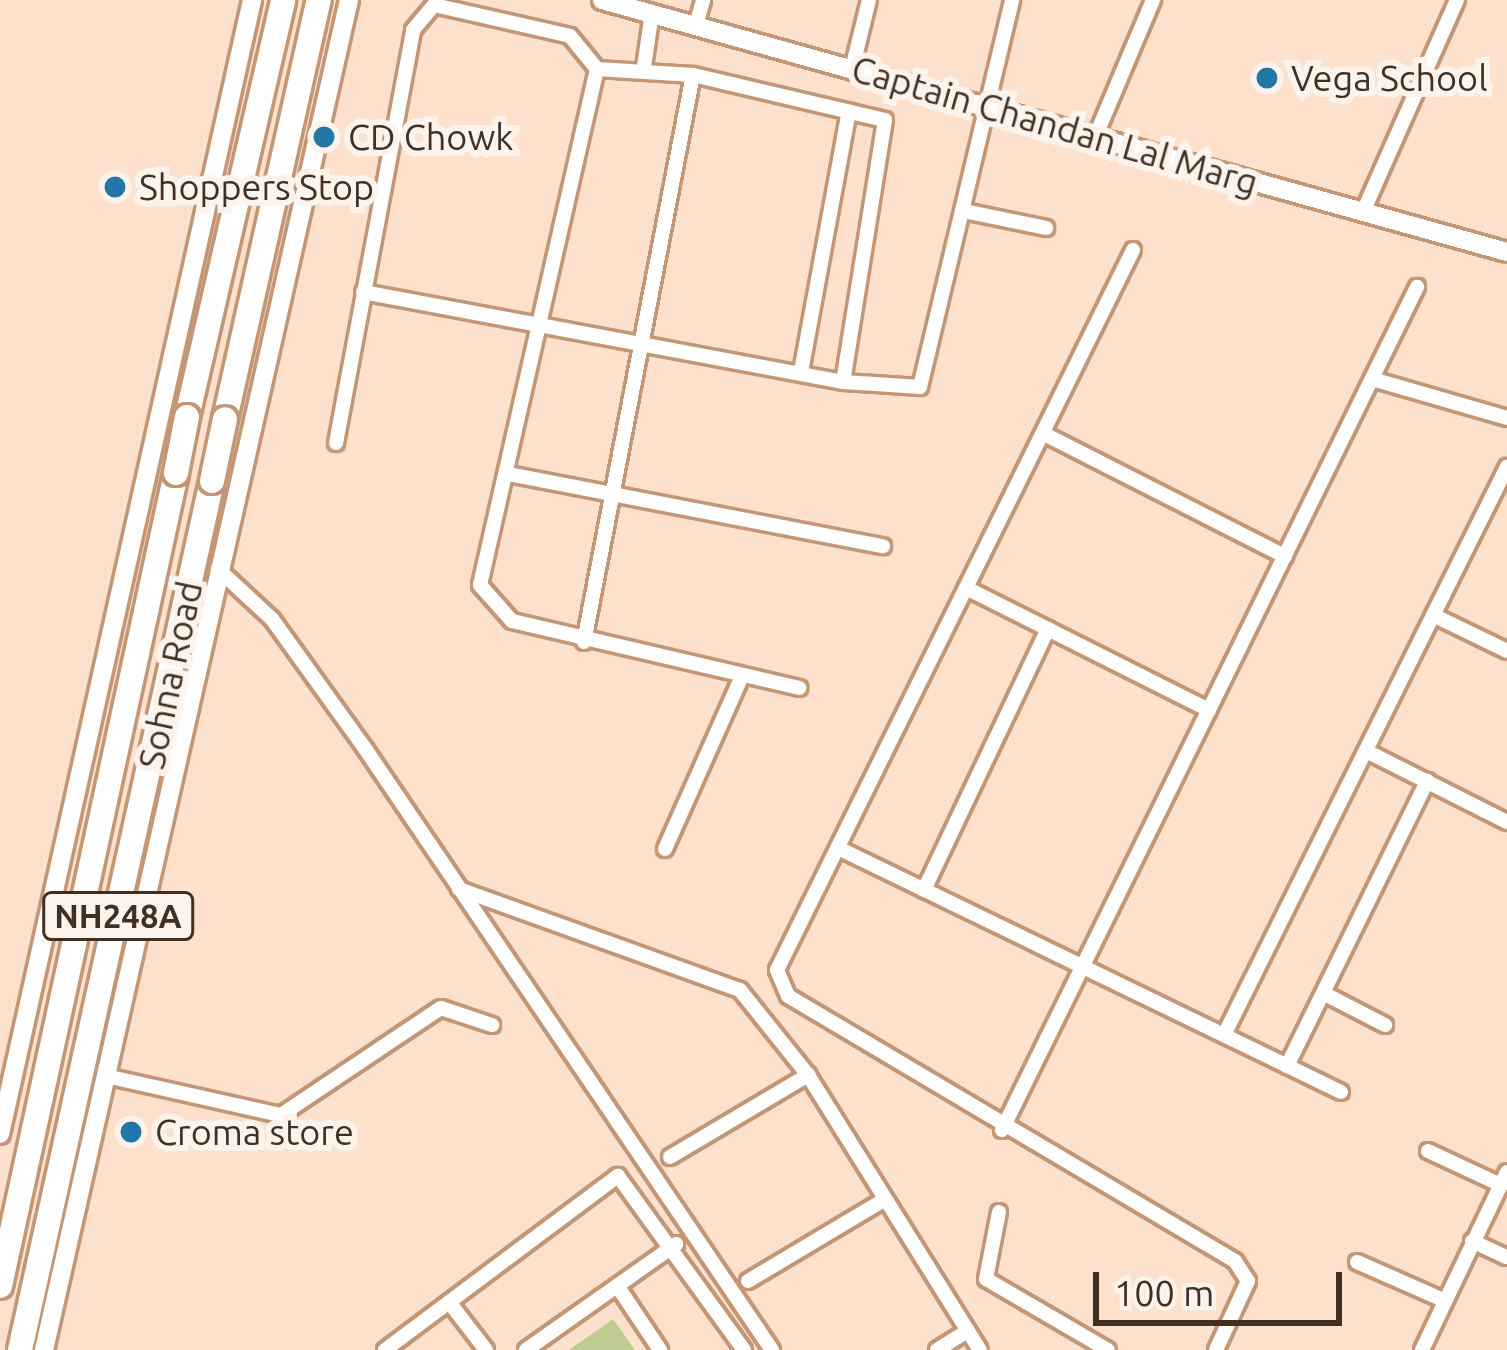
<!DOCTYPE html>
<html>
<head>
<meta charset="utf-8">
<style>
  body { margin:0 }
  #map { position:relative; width:1507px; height:1350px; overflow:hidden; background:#fde1cc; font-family:Ubuntu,sans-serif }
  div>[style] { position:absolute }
  .green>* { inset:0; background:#becc91 }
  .roads { filter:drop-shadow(3px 0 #c39776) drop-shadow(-3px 0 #c39776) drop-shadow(0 3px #c39776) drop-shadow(0 -3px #c39776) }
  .street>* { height:14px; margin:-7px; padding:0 7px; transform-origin:7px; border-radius:7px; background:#fff }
  .secondary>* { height:18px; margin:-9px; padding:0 9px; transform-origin:9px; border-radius:9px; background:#fff }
  .highway>* { height:24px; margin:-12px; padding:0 12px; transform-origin:12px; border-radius:12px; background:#fff }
  .bridges { filter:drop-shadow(3px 0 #c39776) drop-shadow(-3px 0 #c39776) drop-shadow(0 3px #c39776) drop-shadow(0 -3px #c39776) }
  .highway-bridge>* { height:24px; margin:-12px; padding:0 12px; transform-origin:12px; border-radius:12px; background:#fff }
  .dots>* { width:33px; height:33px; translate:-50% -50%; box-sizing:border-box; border:6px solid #fcf3ec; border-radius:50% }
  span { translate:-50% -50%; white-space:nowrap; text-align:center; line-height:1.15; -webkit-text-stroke:12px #fcf3ec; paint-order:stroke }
  .shield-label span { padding:3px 9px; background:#fcf3ec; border:3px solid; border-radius:9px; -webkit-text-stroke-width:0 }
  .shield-label { font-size:33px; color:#413022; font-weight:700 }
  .poi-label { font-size:36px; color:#413022 }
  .left { translate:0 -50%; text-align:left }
  .street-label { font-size:36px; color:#413022 }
  .scale { position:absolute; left:1093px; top:1272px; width:249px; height:54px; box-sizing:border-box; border:6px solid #413022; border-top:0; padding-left:15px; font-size:36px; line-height:42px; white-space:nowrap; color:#413022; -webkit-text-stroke:9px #fcf3ec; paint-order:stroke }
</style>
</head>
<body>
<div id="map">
  <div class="green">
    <div style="clip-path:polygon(613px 1319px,635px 1350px,569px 1350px)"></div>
  </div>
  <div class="roads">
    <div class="street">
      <div style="left:696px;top:25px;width:26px;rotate:-74deg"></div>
      <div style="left:644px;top:67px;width:55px;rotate:-81.6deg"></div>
      <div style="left:597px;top:69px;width:96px;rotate:3.6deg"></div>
      <div style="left:693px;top:75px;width:197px;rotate:13.2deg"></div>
      <div style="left:885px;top:120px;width:265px;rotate:99.1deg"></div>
      <div style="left:852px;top:69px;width:71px;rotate:-76.2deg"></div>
      <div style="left:1096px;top:135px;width:147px;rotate:-67.1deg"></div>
      <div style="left:964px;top:211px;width:84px;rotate:11.7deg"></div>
      <div style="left:1363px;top:212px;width:232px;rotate:-66.1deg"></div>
      <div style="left:1133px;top:250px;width:803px;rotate:116.31deg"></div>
      <div style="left:777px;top:970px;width:28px;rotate:67deg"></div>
      <div style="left:788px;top:996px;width:520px;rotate:30.66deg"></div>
      <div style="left:1235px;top:1261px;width:24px;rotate:57deg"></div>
      <div style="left:1248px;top:1281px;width:76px;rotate:114.9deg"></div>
      <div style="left:363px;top:292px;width:488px;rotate:10.6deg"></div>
      <div style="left:843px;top:382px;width:77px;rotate:3.7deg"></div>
      <div style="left:920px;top:387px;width:398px;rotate:-76.6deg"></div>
      <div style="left:801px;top:372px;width:265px;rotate:-79.6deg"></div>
      <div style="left:1372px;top:379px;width:141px;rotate:16.1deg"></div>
      <div style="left:1046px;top:435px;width:268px;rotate:26.9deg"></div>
      <div style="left:336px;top:443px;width:420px;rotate:-79.4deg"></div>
      <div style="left:413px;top:30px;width:33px;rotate:-50deg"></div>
      <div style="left:434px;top:5px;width:139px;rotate:12.8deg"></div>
      <div style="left:570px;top:36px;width:43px;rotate:50.7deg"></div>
      <div style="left:597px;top:69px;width:529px;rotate:102.78deg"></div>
      <div style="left:480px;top:585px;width:48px;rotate:48.4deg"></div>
      <div style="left:512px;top:621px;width:295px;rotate:13.1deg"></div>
      <div style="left:508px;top:474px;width:382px;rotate:10.9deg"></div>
      <div style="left:218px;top:569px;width:74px;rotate:42.8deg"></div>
      <div style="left:272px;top:619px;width:158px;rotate:54.3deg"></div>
      <div style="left:364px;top:747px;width:728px;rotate:55.92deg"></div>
      <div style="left:966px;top:588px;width:272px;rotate:26.7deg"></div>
      <div style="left:1433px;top:615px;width:82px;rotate:25.9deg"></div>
      <div style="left:584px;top:642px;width:577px;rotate:-79.12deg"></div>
      <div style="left:1366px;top:751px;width:158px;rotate:26.7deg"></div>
      <div style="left:838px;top:848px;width:559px;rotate:25.88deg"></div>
      <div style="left:665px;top:849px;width:187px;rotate:-66deg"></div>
      <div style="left:459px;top:889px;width:299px;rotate:19.8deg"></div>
      <div style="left:740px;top:990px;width:109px;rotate:51.3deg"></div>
      <div style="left:808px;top:1075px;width:324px;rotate:58deg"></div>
      <div style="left:924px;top:890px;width:289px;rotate:-64.6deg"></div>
      <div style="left:1323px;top:993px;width:70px;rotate:27.3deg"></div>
      <div style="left:1224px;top:1035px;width:635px;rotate:-63.52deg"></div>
      <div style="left:1287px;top:1066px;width:318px;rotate:-63.8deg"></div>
      <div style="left:106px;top:1076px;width:179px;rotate:12.6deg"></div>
      <div style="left:281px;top:1115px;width:192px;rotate:-33.8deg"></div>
      <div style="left:441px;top:1008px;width:54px;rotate:18.4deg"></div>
      <div style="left:1002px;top:1130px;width:940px;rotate:-63.79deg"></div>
      <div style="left:1428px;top:1151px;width:81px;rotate:25deg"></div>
      <div style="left:670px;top:1157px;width:161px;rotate:-30.7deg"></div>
      <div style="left:999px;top:1212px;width:68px;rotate:101deg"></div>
      <div style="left:986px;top:1279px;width:141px;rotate:30.2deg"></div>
      <div style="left:1472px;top:1241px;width:38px;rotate:25deg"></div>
      <div style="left:1357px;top:1262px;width:94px;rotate:23.8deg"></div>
      <div style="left:748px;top:1281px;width:158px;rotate:-30.8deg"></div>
      <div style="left:618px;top:1287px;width:76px;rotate:56.3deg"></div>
      <div style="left:449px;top:1302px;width:61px;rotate:52.4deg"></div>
      <div style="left:385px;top:1350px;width:291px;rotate:-36.8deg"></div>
      <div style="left:618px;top:1176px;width:215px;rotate:54.1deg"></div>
      <div style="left:526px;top:1350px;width:184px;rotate:-35.2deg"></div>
      <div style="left:937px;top:1350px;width:36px;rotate:-32deg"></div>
      <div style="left:1422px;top:1350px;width:197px;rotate:-64.5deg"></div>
    </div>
    <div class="secondary">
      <div style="left:602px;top:0;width:939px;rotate:15.56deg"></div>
      <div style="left:0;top:1134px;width:1162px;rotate:-77.47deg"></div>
      <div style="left:44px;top:1350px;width:1384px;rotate:-77.27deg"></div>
    </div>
    <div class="highway">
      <div style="left:187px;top:417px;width:428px;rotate:-77deg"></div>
      <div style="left:225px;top:419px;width:429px;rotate:-77.4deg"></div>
      <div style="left:0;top:1286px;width:832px;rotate:-77.78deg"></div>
      <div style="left:20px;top:1350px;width:890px;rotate:-77.54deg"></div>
    </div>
  </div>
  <div class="bridges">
    <div class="highway-bridge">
      <div style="left:176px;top:473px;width:57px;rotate:-78.9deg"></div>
      <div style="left:212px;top:481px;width:63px;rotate:-78.2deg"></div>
    </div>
  </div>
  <div class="dots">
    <div style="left:1267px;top:78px;background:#2277a7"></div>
    <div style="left:324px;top:137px;background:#2277a7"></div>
    <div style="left:115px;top:187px;background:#2277a7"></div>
    <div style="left:131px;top:1132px;background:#2277a7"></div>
  </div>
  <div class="shield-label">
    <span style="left:118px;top:916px">NH248A</span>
  </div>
  <div class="poi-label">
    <span class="left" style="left:1291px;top:78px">Vega School</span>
    <span class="left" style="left:348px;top:137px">CD Chowk</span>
    <span class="left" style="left:139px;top:187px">Shoppers Stop</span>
    <span class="left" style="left:155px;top:1132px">Croma store</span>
  </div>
  <div class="street-label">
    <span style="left:1055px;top:125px;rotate:16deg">Captain Chandan Lal Marg</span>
    <span style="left:170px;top:675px;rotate:-78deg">Sohna Road</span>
  </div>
  <div class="scale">100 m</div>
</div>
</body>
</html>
